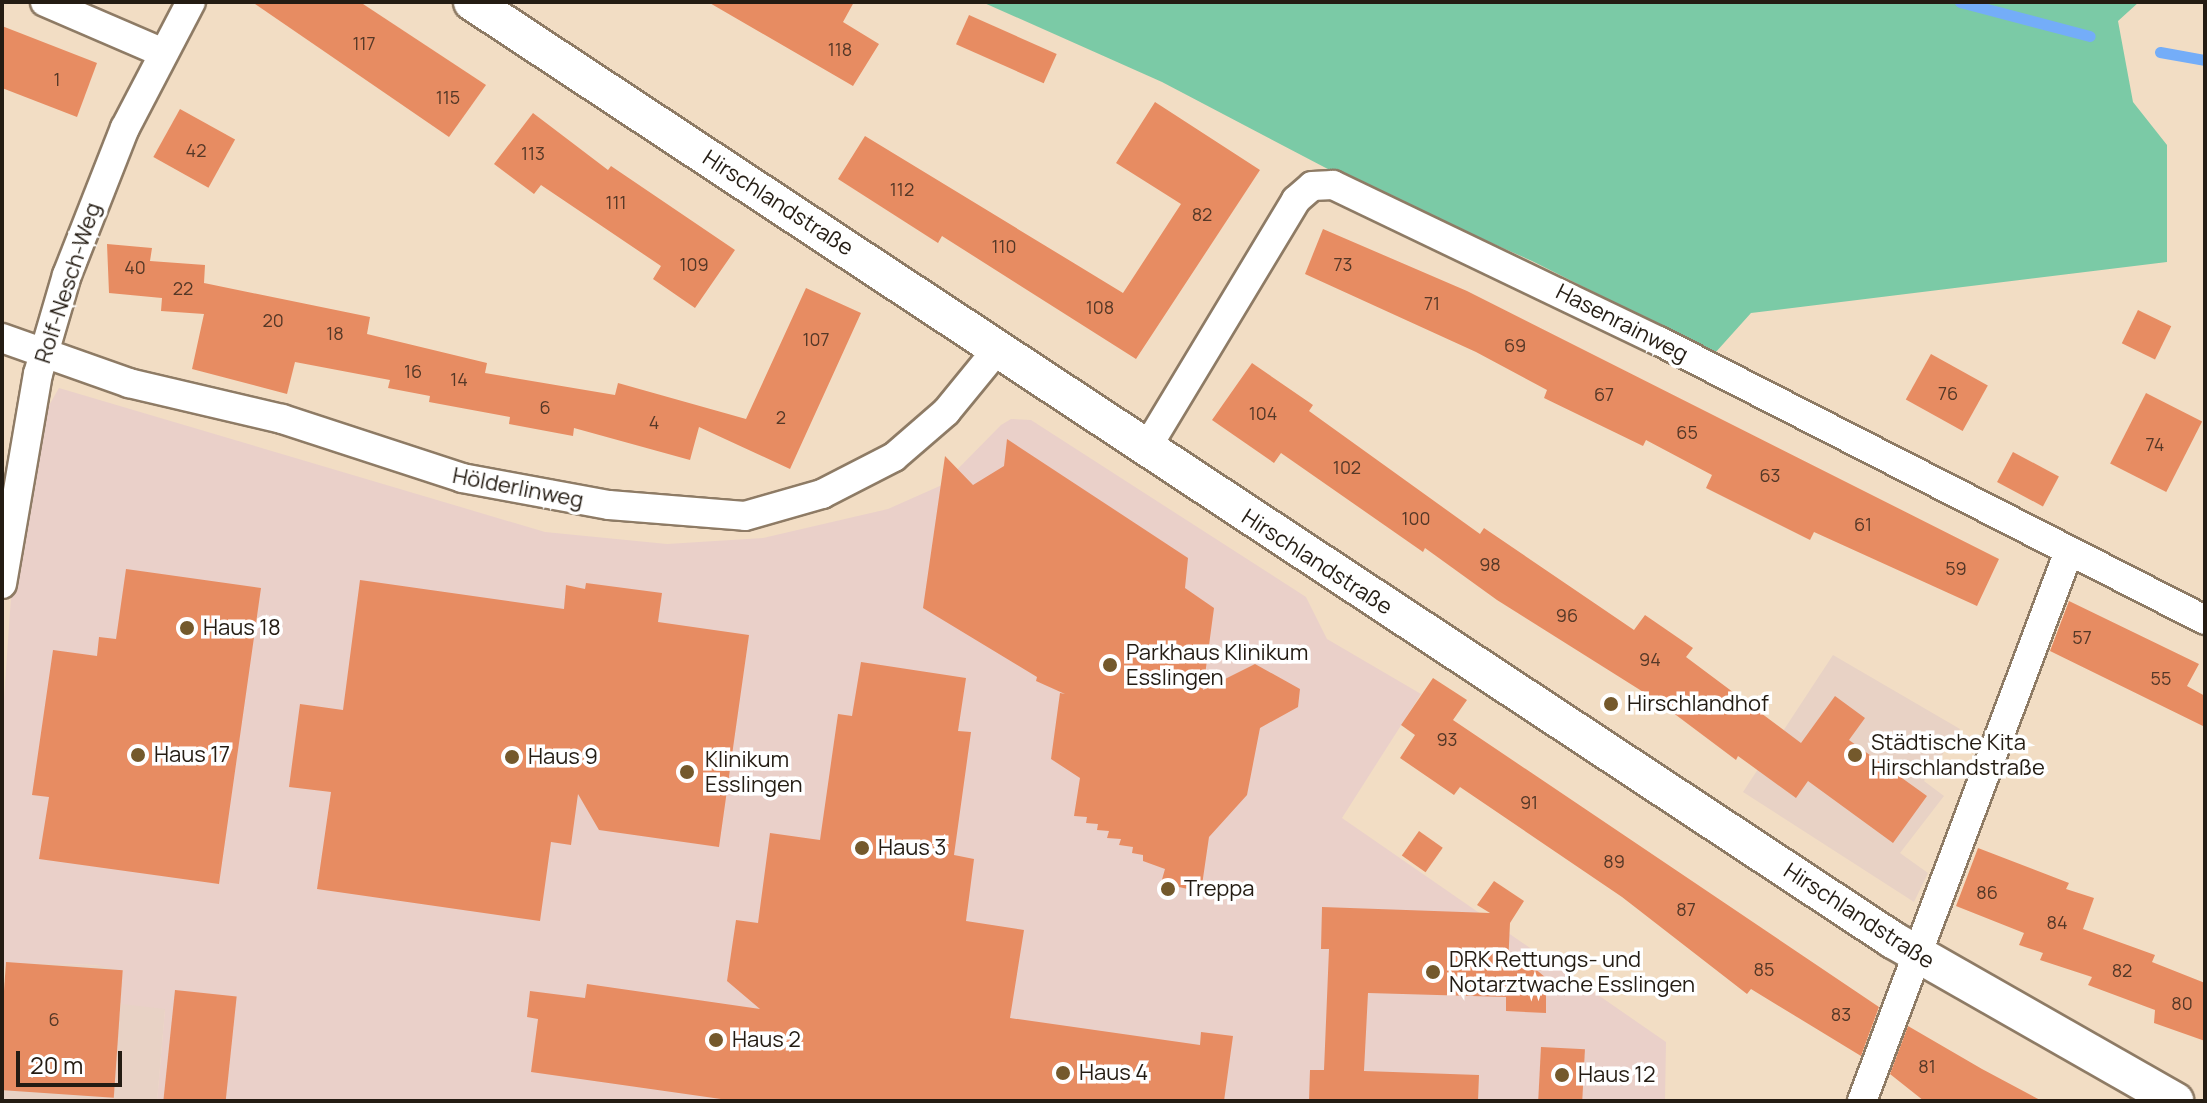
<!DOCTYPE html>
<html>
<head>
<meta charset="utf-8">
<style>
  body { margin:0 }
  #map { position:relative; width:2207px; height:1103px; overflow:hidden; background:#f2ddc4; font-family:Manrope,sans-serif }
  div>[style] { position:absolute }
  .education>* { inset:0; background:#e8d2c5 }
  .medical>* { inset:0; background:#ead0c9 }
  .green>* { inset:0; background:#7bcaa6 }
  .stream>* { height:11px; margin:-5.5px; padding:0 5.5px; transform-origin:5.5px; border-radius:5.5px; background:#74adf8 }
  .building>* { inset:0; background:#e78c62; transform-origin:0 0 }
  .roads { filter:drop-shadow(2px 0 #8e7b65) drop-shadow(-2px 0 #8e7b65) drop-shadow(0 2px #8e7b65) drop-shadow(0 -2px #8e7b65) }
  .minor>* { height:28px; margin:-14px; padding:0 14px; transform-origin:14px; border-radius:14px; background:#fff }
  .tertiary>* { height:36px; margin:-18px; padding:0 18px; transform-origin:18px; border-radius:18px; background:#fff }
  .dots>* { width:22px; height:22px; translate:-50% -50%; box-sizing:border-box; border:4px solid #fff; border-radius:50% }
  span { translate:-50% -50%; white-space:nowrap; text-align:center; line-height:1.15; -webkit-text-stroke:7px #fff; paint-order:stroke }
  .number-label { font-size:18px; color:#553827 }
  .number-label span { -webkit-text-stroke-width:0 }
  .street-label { font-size:22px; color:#241c13 }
  .poi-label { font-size:22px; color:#241c13 }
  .left { translate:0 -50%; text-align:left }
  .frame { position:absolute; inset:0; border:4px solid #241c13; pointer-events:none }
  .scale { position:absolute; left:16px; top:1051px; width:106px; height:36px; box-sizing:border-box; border:4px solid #241c13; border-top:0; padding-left:10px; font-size:24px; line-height:28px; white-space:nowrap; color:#241c13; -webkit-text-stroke:6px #fff; paint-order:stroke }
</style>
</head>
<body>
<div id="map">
  <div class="education">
    <div style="clip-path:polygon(1833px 655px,1960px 729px,1924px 781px,1944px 796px,1900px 853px,1928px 873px,1914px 902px,1743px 792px)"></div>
    <div style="clip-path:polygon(6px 962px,108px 966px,123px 971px,165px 1009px,157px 1101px,2px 1101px)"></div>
  </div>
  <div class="medical">
    <div style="clip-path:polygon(59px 388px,545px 532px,667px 544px,763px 538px,888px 509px,942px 485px,1001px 425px,1011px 419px,1031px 420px,1306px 597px,1327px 639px,1421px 694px,1342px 818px,1666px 1042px,1665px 1101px,157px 1101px,165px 1009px,121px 1004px,123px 971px,95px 965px,6px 963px,2px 979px,2px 727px,11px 597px,47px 409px)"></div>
  </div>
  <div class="green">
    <div style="clip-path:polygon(982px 2px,2139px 2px,2118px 21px,2133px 102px,2167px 145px,2167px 262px,1751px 313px,1715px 353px,1532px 261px,1345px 178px,1162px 82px)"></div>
  </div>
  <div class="stream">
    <div style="left:1960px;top:2px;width:134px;rotate:14.7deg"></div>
    <div style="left:2160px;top:52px;width:46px;rotate:10.1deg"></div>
  </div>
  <div class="building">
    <div style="clip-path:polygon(252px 2px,360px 2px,486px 85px,449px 137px)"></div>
    <div style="clip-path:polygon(708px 2px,854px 2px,843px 22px,879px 44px,853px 86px)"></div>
    <div style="left:969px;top:15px;width:96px;height:32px;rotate:24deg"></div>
    <div style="clip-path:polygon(2px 26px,97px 63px,77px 117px,2px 88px)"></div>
    <div style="clip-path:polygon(1155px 102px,1260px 170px,1136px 359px,942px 236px,938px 243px,838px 179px,865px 136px,1123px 293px,1181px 204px,1116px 163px)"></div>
    <div style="left:180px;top:109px;width:63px;height:55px;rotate:29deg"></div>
    <div style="clip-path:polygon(533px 113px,608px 170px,611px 166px,735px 250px,695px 308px,653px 279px,661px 266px,541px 185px,534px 194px,494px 164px)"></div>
    <div style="clip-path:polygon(1323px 229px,1467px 291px,1999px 559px,1977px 606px,1814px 532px,1810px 540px,1706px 488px,1712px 475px,1646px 440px,1643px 446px,1544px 398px,1547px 390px,1476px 352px,1305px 274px)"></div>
    <div style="clip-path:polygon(107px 244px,152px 248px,150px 261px,205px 265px,204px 283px,370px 317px,367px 334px,487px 363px,485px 373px,615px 395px,618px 383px,746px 419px,806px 288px,861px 313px,790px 469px,699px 427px,690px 460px,574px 428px,573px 436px,509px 424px,510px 417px,429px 402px,430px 396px,388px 388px,390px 380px,295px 362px,287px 394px,192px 369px,204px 314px,161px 311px,162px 298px,109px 293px)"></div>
    <div style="left:2138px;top:310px;width:37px;height:37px;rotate:26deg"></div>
    <div style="left:1931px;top:354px;width:65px;height:52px;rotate:29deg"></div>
    <div style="clip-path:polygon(1252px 363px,1313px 405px,1309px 411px,1480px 534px,1484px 528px,1634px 630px,1645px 615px,1693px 648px,1686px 657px,1801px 743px,1835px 696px,1865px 718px,1849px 740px,1927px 796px,1893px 843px,1808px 781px,1796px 798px,1738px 756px,1736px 760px,1656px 700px,1497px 600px,1425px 548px,1423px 552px,1281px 453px,1274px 463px,1212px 420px)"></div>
    <div style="left:2146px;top:393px;width:63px;height:79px;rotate:27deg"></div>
    <div style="clip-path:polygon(1007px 439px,1188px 558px,1185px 588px,1214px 608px,1203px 690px,1255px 664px,1300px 689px,1298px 707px,1260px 728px,1247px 795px,1209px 837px,1201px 892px,1161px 883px,1165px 869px,1143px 861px,1143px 855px,1132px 853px,1133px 847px,1119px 845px,1121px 839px,1107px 838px,1109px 831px,1097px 830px,1098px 824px,1086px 823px,1087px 817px,1074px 816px,1080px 778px,1051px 759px,1060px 693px,1065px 694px,1036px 681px,1037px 677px,923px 608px,945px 456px,973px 485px,1004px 466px)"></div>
    <div style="left:2013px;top:452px;width:52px;height:34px;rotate:28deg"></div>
    <div style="clip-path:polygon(126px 569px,261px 588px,219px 884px,39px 859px,49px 797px,32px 795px,53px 650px,97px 656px,99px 637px,116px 639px)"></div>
    <div style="clip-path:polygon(360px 580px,564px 609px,566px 585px,585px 589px,586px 583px,662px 593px,658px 622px,749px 635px,719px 847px,599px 830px,578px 794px,571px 845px,551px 842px,540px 921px,317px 889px,331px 792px,289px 787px,300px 704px,343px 710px)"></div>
    <div style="clip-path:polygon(2069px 601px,2199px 664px,2187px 686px,2205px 696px,2205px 727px,2050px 651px)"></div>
    <div style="clip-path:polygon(861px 662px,966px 678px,958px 731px,971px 732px,954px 855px,974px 859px,966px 921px,1024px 930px,1010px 1018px,1200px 1045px,1201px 1032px,1233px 1036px,1224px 1101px,735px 1101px,531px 1072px,538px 1019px,527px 1017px,530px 991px,585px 998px,587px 984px,760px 1009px,727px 981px,736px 920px,758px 923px,770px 833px,820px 840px,838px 714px,852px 716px)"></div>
    <div style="clip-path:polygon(1433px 678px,1467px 700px,1453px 720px,1879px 1007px,1861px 1056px,1751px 989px,1747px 994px,1622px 897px,1460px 787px,1454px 795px,1400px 758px,1415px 735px,1401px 725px)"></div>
    <div style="left:1419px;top:831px;width:29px;height:30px;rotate:35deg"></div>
    <div style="clip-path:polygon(1978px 848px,2069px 883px,2066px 889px,2094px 898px,2083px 929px,2155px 955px,2152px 962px,2205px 983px,2205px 1041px,2154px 1023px,2155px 1010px,2088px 985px,2092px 977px,2040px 960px,2043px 953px,2019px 945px,2024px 933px,1956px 906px)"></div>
    <div style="clip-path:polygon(1494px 881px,1524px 901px,1510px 923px,1508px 966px,1532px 966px,1546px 978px,1546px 1013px,1506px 1011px,1506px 997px,1368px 993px,1364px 1071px,1479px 1075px,1478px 1101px,1309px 1101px,1310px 1070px,1324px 1070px,1329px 949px,1321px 949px,1322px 907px,1490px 913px,1477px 905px)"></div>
    <div style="left:6px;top:962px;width:117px;height:128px;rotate:4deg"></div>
    <div style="left:175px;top:990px;width:62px;height:112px;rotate:6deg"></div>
    <div style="clip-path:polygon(1908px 1026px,1982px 1069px,2042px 1101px,1924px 1101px,1890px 1074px)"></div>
    <div style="left:1541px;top:1047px;width:44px;height:54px;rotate:3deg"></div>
  </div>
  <div class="roads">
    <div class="minor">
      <div style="left:45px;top:2px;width:126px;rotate:23.3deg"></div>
      <div style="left:2px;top:338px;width:135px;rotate:19.5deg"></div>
      <div style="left:129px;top:383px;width:157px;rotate:13.2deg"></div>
      <div style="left:282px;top:419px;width:189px;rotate:18.1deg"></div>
      <div style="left:462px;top:478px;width:149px;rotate:10.4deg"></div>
      <div style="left:609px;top:505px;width:136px;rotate:4.6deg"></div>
      <div style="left:745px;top:516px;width:80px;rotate:-15.9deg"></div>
      <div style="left:822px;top:494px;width:81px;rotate:-27.2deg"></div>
      <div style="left:894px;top:457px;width:69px;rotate:-40.9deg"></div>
      <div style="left:946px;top:412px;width:79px;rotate:-50.7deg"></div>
      <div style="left:1146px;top:449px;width:291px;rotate:-58.9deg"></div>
      <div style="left:1296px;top:200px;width:21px;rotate:-41deg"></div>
      <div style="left:1312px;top:186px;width:21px;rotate:-3deg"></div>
      <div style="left:1333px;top:185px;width:361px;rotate:25.6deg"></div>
      <div style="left:1659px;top:341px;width:613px;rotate:27.07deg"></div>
      <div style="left:2px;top:584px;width:213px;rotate:-80.3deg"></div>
      <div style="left:38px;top:374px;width:103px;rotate:-73.7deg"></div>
      <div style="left:67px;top:275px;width:158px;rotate:-68.5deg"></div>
      <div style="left:125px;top:128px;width:142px;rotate:-62.4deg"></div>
      <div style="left:1862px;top:1101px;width:588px;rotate:-69.38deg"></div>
    </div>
    <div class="tertiary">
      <div style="left:472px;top:2px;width:1703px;rotate:33.43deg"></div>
      <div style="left:1893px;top:940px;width:325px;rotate:29.7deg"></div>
    </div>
  </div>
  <div class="dots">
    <div style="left:187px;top:628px;background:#74592c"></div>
    <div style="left:1110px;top:665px;background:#74592c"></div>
    <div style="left:1611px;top:704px;background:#74592c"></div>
    <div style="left:138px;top:755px;background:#74592c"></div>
    <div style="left:1855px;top:755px;background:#74592c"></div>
    <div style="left:512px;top:757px;background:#74592c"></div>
    <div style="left:687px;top:772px;background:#74592c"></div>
    <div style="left:862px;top:848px;background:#74592c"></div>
    <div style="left:1168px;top:889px;background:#74592c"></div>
    <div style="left:1433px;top:972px;background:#74592c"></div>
    <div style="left:716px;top:1040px;background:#74592c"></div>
    <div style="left:1063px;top:1073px;background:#74592c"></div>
    <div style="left:1562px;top:1075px;background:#74592c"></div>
  </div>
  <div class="number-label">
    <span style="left:364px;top:43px">117</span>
    <span style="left:840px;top:49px">118</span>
    <span style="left:57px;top:79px">1</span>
    <span style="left:448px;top:97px">115</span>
    <span style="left:196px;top:150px">42</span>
    <span style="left:533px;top:153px">113</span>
    <span style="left:902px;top:189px">112</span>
    <span style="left:616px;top:202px">111</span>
    <span style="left:1202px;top:214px">82</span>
    <span style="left:1004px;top:246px">110</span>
    <span style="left:694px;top:264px">109</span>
    <span style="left:1343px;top:264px">73</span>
    <span style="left:135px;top:267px">40</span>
    <span style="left:183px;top:288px">22</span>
    <span style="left:1432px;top:303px">71</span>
    <span style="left:1100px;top:307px">108</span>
    <span style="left:273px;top:320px">20</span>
    <span style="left:335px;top:333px">18</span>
    <span style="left:816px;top:339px">107</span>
    <span style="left:1515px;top:345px">69</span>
    <span style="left:413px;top:371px">16</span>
    <span style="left:459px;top:379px">14</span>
    <span style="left:1948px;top:393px">76</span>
    <span style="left:1604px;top:394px">67</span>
    <span style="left:545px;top:407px">6</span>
    <span style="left:1263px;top:413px">104</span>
    <span style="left:781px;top:417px">2</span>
    <span style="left:654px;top:422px">4</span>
    <span style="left:1687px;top:432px">65</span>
    <span style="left:2155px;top:444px">74</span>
    <span style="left:1347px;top:467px">102</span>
    <span style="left:1770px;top:475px">63</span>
    <span style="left:1416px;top:518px">100</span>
    <span style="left:1863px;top:524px">61</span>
    <span style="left:1490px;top:564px">98</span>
    <span style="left:1956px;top:568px">59</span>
    <span style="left:1567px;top:615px">96</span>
    <span style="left:2082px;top:637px">57</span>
    <span style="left:1650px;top:659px">94</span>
    <span style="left:2161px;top:678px">55</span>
    <span style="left:1447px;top:739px">93</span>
    <span style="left:1529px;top:802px">91</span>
    <span style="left:1614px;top:861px">89</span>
    <span style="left:1987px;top:892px">86</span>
    <span style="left:1686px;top:909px">87</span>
    <span style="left:2057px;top:922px">84</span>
    <span style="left:1764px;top:969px">85</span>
    <span style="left:2122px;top:970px">82</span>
    <span style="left:2182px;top:1003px">80</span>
    <span style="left:1841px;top:1014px">83</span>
    <span style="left:54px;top:1019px">6</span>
    <span style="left:1927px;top:1066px">81</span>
  </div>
  <div class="street-label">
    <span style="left:778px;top:203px;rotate:33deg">Hirschlandstraße</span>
    <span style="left:68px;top:283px;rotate:-72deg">Rolf-Nesch-Weg</span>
    <span style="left:1622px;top:323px;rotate:27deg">Hasenrainweg</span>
    <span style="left:518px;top:488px;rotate:11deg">Hölderlinweg</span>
    <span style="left:1317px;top:562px;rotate:33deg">Hirschlandstraße</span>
    <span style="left:1859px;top:916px;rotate:33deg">Hirschlandstraße</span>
  </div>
  <div class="poi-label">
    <span class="left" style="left:203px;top:628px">Haus 18</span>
    <span class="left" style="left:1126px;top:665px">Parkhaus Klinikum<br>Esslingen</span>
    <span class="left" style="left:1627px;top:704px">Hirschlandhof</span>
    <span class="left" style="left:1871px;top:755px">Städtische Kita<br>Hirschlandstraße</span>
    <span class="left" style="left:154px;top:755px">Haus 17</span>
    <span class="left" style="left:528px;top:757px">Haus 9</span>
    <span class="left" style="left:705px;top:772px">Klinikum<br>Esslingen</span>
    <span class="left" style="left:878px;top:848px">Haus 3</span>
    <span class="left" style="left:1184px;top:889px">Treppa</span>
    <span class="left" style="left:1449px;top:972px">DRK Rettungs- und<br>Notarztwache Esslingen</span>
    <span class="left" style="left:732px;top:1040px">Haus 2</span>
    <span class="left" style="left:1079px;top:1073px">Haus 4</span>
    <span class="left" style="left:1578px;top:1075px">Haus 12</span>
  </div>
  <div class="frame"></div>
  <div class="scale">20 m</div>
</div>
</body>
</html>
